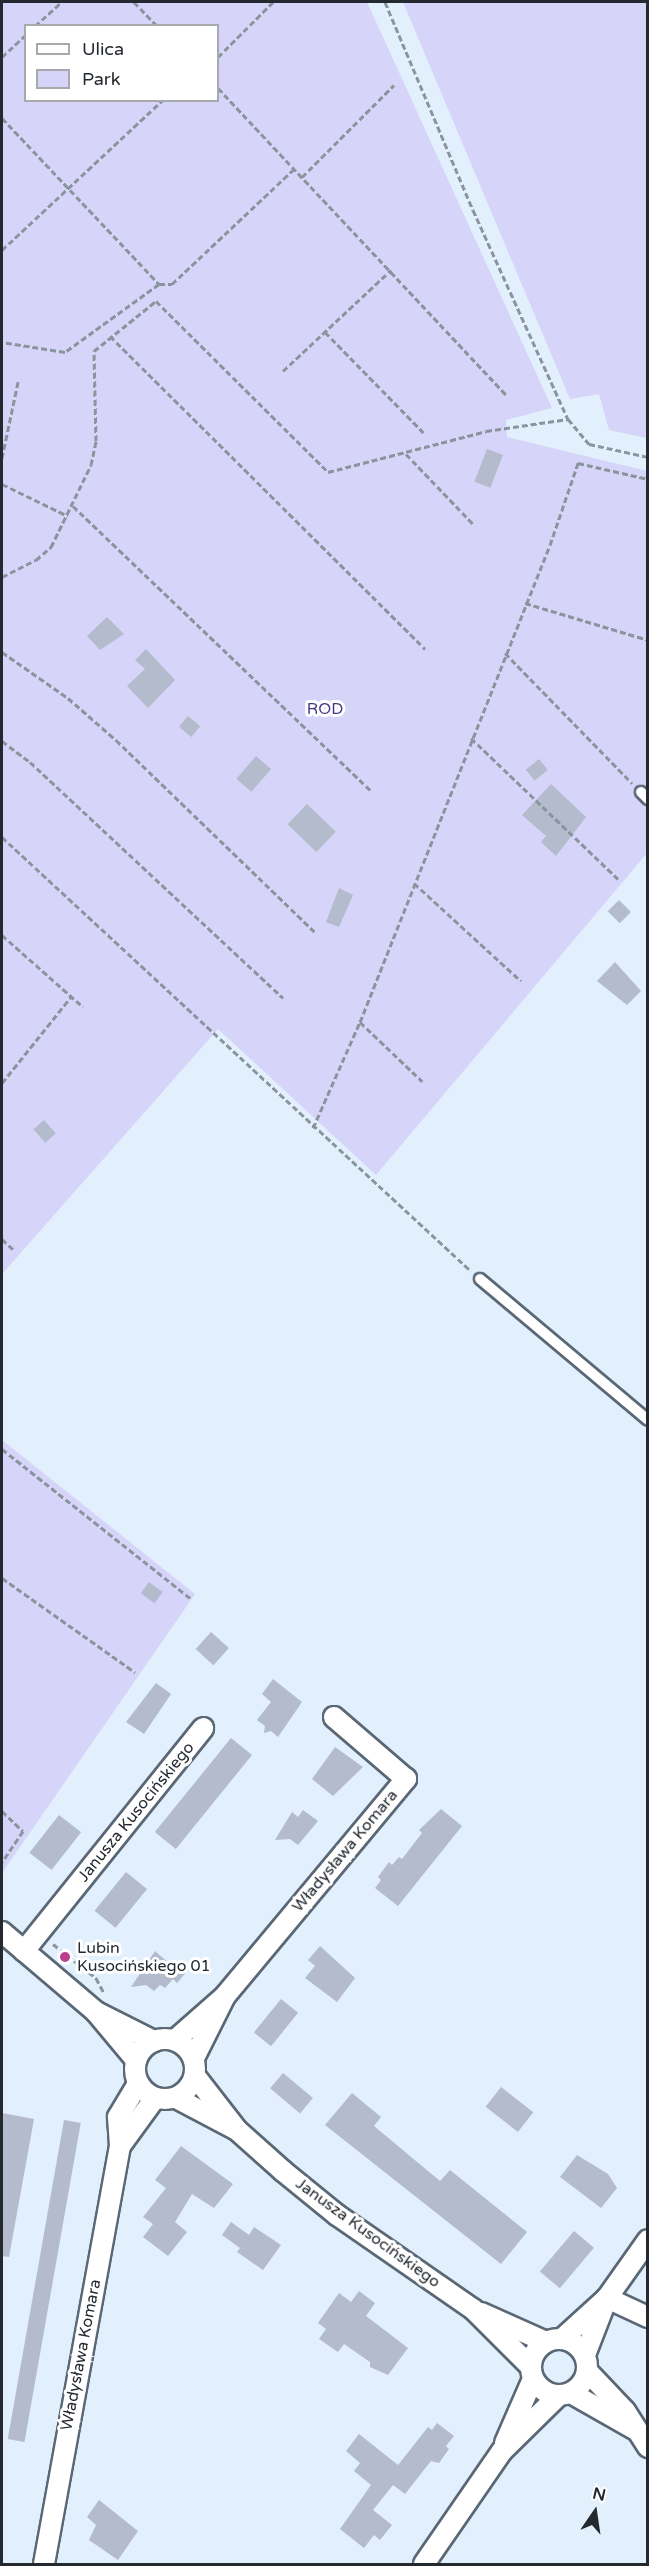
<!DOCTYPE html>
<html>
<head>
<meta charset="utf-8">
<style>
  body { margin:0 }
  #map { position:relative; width:649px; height:2566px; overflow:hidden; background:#e2effc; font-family:"Varela Round",sans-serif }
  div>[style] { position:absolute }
  .green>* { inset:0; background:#d6d4f8 }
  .building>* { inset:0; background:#b3bbcd; transform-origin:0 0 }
  .path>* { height:3px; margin-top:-1.5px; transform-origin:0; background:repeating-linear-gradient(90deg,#8a949d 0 6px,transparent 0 9px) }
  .roads { filter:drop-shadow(2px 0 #5a6775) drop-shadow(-2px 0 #5a6775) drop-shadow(0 2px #5a6775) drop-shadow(0 -2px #5a6775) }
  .service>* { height:10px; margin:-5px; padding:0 5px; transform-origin:5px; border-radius:5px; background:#fff }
  .minor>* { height:20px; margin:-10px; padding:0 10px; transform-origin:10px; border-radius:10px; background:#fff }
  .minor>.ring { margin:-10px; padding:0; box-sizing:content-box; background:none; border:20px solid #fff; border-radius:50% }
  .dots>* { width:16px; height:16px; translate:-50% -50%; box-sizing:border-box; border:3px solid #fff; border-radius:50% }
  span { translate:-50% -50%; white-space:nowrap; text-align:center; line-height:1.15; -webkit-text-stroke:6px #fff; paint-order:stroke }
  .park-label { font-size:16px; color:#443682 }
  .street-label { font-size:16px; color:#24292f }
  .poi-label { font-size:16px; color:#24292f }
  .left { translate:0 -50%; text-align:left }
  .frame { position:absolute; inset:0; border:3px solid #24292f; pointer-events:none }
  .legend { position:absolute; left:24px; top:24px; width:195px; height:78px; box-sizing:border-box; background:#fff; border:2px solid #a7a9ac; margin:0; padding:8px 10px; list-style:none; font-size:18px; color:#24292f }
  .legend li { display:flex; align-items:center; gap:12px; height:30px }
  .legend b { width:30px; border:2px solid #a7a9ac }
  .north { position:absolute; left:565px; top:2482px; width:60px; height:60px; -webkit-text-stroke:4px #fff; paint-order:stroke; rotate:13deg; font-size:16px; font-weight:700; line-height:24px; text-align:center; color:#24292f }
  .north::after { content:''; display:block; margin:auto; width:21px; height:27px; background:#24292f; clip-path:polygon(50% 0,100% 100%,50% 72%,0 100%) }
</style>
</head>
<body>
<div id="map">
  <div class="green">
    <div style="clip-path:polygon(evenodd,2px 2px,367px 2px,552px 408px,506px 420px,507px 437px,647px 471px,647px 853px,376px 1175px,218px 1029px,2px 1274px,2px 2px,26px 26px,218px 26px,218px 100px,26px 100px,26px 26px)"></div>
    <div style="clip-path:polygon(403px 2px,647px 2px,647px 438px,609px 430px,599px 394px,570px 399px)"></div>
    <div style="clip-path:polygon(2px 1440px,195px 1594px,2px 1873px)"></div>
  </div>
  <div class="building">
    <div style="left:487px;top:449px;width:17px;height:35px;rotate:21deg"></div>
    <div style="clip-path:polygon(107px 617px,124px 634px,100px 650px,87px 636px)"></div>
    <div style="clip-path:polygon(146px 649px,175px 680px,148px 708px,127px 686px,145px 669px,135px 660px)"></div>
    <div style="left:188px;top:716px;width:16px;height:14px;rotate:40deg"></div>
    <div style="left:256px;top:756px;width:20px;height:30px;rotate:41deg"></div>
    <div style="left:539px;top:759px;width:14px;height:17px;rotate:51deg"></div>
    <div style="clip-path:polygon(551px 784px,586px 817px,556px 856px,541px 842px,546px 836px,522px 815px)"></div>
    <div style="left:307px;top:804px;width:40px;height:28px;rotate:44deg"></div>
    <div style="clip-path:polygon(339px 888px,353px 895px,339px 927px,326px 922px)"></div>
    <div style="left:619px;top:900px;width:17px;height:16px;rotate:45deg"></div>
    <div style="clip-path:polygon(615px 962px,641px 991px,627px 1005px,597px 981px)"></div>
    <div style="left:44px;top:1120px;width:18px;height:14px;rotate:49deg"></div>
    <div style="left:149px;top:1582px;width:17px;height:14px;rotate:36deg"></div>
    <div style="left:211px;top:1632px;width:24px;height:23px;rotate:42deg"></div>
    <div style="clip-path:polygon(273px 1679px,302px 1702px,278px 1737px,271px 1731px,264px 1733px,265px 1726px,257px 1720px,271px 1702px,262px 1694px)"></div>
    <div style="clip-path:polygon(156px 1683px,171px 1694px,144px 1734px,126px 1722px)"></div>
    <div style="left:231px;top:1738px;width:27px;height:121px;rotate:39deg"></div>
    <div style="clip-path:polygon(335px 1747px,363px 1767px,333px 1796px,312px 1779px)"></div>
    <div style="clip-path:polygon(441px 1809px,462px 1826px,398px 1906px,375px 1888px,381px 1880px,378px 1877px,389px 1862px,392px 1865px,399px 1857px,402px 1859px,422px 1833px,419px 1830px)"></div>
    <div style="clip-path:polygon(303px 1810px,318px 1821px,298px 1845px,290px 1839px,275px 1840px,292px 1812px,298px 1817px)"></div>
    <div style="left:59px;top:1815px;width:28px;height:48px;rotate:38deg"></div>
    <div style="left:126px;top:1872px;width:27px;height:50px;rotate:39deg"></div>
    <div style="clip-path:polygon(320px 1946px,355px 1978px,337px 2002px,305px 1978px,315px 1966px,308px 1960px)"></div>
    <div style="clip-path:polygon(155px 1951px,171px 1965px,175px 1960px,188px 1970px,177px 1983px,173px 1979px,165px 1988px,160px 1985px,154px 1991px,146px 1985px,131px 1987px)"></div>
    <div style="left:281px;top:1999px;width:22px;height:43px;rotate:39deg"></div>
    <div style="left:283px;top:2073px;width:39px;height:20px;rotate:40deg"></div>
    <div style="left:501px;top:2087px;width:41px;height:25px;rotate:38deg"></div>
    <div style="clip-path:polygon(352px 2093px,381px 2117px,374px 2126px,440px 2181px,450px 2170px,527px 2232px,501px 2264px,325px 2125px)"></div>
    <div style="clip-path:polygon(2px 2113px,34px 2119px,9px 2257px,2px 2256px)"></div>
    <div style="left:64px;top:2120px;width:17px;height:324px;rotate:10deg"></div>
    <div style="clip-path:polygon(181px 2146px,233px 2184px,214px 2208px,192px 2194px,175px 2222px,187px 2232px,168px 2256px,143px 2237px,153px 2224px,143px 2217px,166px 2188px,155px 2180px)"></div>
    <div style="clip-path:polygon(577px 2155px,608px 2174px,617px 2188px,601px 2208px,560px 2177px)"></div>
    <div style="clip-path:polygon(231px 2222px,249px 2235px,254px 2227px,281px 2245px,263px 2270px,237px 2252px,240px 2248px,222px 2235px)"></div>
    <div style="left:574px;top:2231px;width:26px;height:53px;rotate:40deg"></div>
    <div style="clip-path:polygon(359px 2291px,375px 2303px,366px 2316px,408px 2348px,388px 2375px,370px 2367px,370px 2362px,344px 2344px,338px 2352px,319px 2339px,326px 2329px,318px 2323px,339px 2293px,351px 2302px)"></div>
    <div style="clip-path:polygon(437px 2423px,454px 2436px,446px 2446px,449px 2449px,439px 2463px,431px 2461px,405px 2494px,393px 2485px,373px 2510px,392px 2525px,380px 2540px,374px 2535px,364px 2548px,340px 2529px,371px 2485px,354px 2471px,360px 2463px,346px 2451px,359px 2434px,398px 2465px,428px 2427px,432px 2430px)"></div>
    <div style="clip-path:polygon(99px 2500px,138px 2531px,118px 2560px,89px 2540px,96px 2525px,87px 2517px)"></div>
  </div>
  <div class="path">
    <div style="left:134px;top:2px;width:33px;rotate:46deg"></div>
    <div style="left:385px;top:2px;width:226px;rotate:67.1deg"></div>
    <div style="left:473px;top:210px;width:230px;rotate:65.6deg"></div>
    <div style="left:568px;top:419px;width:33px;rotate:50deg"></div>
    <div style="left:589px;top:444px;width:60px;rotate:12.4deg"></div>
    <div style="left:35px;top:26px;width:36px;rotate:-42deg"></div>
    <div style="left:2px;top:57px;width:33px;rotate:-43deg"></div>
    <div style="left:218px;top:57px;width:78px;rotate:-45deg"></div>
    <div style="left:218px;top:88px;width:422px;rotate:46.8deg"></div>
    <div style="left:2px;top:118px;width:228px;rotate:46.6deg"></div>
    <div style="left:159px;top:284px;width:116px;rotate:144.1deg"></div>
    <div style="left:65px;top:352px;width:64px;rotate:-171deg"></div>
    <div style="left:302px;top:177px;width:130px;rotate:-45deg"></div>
    <div style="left:2px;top:250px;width:220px;rotate:-43deg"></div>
    <div style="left:159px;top:284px;width:13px"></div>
    <div style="left:172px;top:284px;width:168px;rotate:-43.3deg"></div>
    <div style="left:325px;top:332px;width:144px;rotate:45.6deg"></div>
    <div style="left:110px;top:336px;width:444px;rotate:44.8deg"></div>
    <div style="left:283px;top:371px;width:148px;rotate:-43.1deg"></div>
    <div style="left:406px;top:454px;width:98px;rotate:46.2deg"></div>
    <div style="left:2px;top:458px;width:78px;rotate:-78.1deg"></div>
    <div style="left:2px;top:484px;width:73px;rotate:25.9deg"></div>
    <div style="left:73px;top:506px;width:412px;rotate:43.7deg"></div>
    <div style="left:2px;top:577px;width:38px;rotate:-27deg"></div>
    <div style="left:36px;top:560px;width:20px;rotate:-41deg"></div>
    <div style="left:51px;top:547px;width:91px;rotate:-64deg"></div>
    <div style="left:91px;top:465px;width:25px;rotate:-78deg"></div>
    <div style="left:96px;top:441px;width:90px;rotate:-91.3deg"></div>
    <div style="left:94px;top:351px;width:80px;rotate:-38.9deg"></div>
    <div style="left:156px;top:301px;width:243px;rotate:44.8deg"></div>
    <div style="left:328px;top:472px;width:163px;rotate:-14.5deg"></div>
    <div style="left:486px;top:431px;width:83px;rotate:-8.3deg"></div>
    <div style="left:525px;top:603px;width:128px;rotate:16.7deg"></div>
    <div style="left:2px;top:652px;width:80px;rotate:34.9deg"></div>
    <div style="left:68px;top:698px;width:64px;rotate:41.2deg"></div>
    <div style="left:116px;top:740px;width:278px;rotate:44deg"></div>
    <div style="left:505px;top:653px;width:182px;rotate:45.7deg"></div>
    <div style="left:471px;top:738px;width:204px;rotate:43.8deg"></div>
    <div style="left:2px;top:741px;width:35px;rotate:37deg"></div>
    <div style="left:30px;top:762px;width:346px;rotate:43deg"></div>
    <div style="left:2px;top:837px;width:639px;rotate:42.78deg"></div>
    <div style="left:414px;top:883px;width:145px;rotate:42.5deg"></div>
    <div style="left:2px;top:935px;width:108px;rotate:41.6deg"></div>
    <div style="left:360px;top:1022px;width:86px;rotate:43.6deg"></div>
    <div style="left:2px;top:1083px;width:110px;rotate:-51.3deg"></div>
    <div style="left:313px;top:1128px;width:116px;rotate:-66.1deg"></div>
    <div style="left:360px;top:1022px;width:513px;rotate:-68.28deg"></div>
    <div style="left:550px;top:545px;width:87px;rotate:-71.1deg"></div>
    <div style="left:578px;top:463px;width:72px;rotate:12.9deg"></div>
    <div style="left:2px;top:1239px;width:16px;rotate:43deg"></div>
    <div style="left:2px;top:1449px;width:241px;rotate:38.4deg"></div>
    <div style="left:2px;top:1578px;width:163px;rotate:35.3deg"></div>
    <div style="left:2px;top:1811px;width:29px;rotate:44deg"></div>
    <div style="left:23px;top:1831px;width:37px;rotate:124deg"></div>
    <div style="left:53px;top:1944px;width:55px;rotate:38.3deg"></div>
    <div style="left:96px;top:1978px;width:17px;rotate:62deg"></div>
  </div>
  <div class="roads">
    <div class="service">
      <div style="left:641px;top:792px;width:10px;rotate:45deg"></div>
      <div style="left:480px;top:1279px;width:219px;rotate:40deg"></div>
    </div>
    <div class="minor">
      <div style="left:2px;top:1932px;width:123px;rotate:40.4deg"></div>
      <div style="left:96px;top:2012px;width:62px;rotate:50.2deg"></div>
      <div style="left:24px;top:1951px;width:286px;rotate:-51.2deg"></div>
      <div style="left:96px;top:2012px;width:65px;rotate:26.6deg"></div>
      <div class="ring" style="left:135px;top:2039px;width:40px;height:40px"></div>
      <div style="left:175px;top:2040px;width:67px;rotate:-41.3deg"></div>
      <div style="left:225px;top:1996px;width:283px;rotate:-50.2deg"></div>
      <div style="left:406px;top:1779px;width:95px;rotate:-139.3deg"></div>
      <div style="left:194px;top:2058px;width:67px;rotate:-63.4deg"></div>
      <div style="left:195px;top:2076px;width:68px;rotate:52.1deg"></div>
      <div style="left:237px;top:2130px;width:62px;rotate:41.7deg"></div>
      <div style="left:283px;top:2171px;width:70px;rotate:39.2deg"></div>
      <div style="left:337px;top:2215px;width:165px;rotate:34.7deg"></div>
      <div style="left:473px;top:2309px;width:81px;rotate:45deg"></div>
      <div style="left:176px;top:2098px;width:67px;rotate:27.7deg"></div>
      <div style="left:120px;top:2146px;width:59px;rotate:-53.9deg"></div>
      <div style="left:607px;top:2298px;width:45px;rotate:24.9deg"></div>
      <div style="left:481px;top:2313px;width:71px;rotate:24deg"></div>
      <div class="ring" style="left:531px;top:2339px;width:36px;height:36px"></div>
      <div style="left:562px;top:2339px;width:61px;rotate:-42.3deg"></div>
      <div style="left:607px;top:2298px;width:71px;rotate:-54.7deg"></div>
      <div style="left:585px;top:2355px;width:61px;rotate:-68.9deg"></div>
      <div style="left:587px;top:2371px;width:55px;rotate:46.5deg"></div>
      <div style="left:625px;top:2411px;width:43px;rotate:57.4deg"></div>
      <div style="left:571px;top:2393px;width:73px;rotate:29.7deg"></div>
      <div style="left:505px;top:2443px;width:70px;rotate:-66.4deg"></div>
      <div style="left:44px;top:2564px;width:425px;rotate:-79.7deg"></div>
      <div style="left:120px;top:2146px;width:29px;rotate:-94deg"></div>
      <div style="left:118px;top:2117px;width:39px;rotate:-59deg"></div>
      <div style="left:424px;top:2564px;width:137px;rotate:-55.4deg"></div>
      <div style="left:502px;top:2451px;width:78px;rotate:-44.5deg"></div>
    </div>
  </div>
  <div class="dots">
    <div style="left:65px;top:1957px;background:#ba3f90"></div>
  </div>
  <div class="park-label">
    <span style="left:325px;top:709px">ROD</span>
  </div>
  <div class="street-label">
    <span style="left:136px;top:1812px;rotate:-51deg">Janusza Kusocińskiego</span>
    <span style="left:345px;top:1851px;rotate:-50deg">Władysława Komara</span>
    <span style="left:368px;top:2233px;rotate:36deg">Janusza Kusocińskiego</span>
    <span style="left:81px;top:2355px;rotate:-79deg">Władysława Komara</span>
  </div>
  <div class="poi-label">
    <span class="left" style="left:77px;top:1957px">Lubin<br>Kusocińskiego 01</span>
  </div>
  <div class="frame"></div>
  <ul class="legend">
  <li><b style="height:8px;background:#fff"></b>Ulica</li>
  <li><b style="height:16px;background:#d6d4f8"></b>Park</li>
  </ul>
  <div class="north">N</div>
</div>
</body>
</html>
